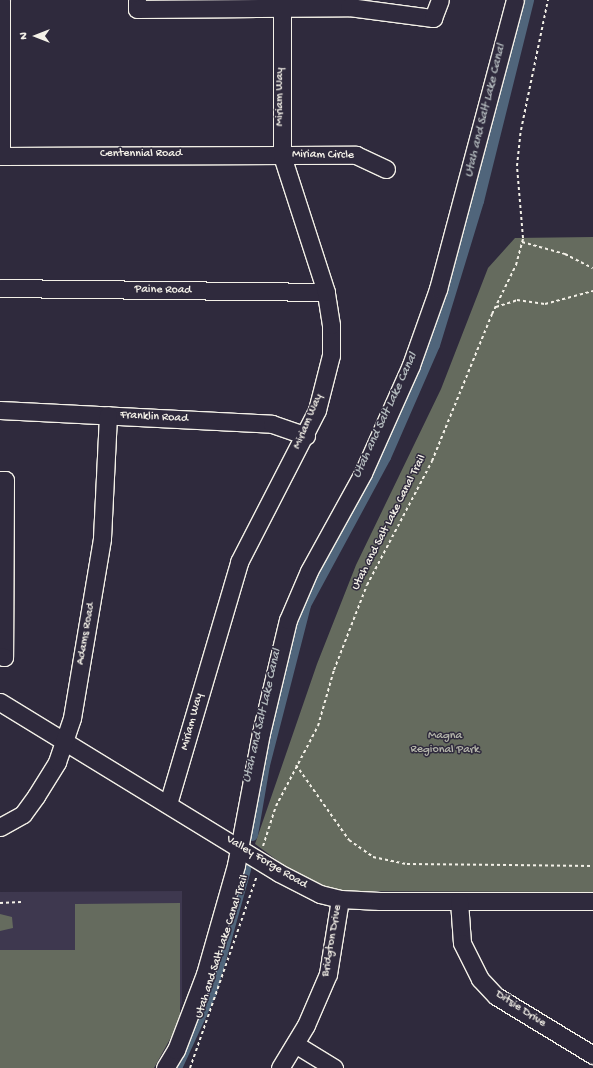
<!DOCTYPE html>
<html>
<head>
<meta charset="utf-8">
<style>
  body { margin:0 }
  #map { position:relative; width:593px; height:1068px; overflow:hidden; background:#2f2a3d; font-family:"Gochi Hand",sans-serif }
  div>[style] { position:absolute }
  .built>* { inset:0; background:#3e384f }
  .green>* { inset:0; background:#656b5e }
  .canal>* { height:12px; margin:-6px; padding:0 6px; transform-origin:6px; border-radius:6px; background:#50657b }
  .path>* { height:2px; margin-top:-1px; transform-origin:0; background:repeating-linear-gradient(90deg,#f4f1e8 0 3px,transparent 0 6px) }
  .roads { filter:drop-shadow(1px 0 #f4f1e8) drop-shadow(-1px 0 #f4f1e8) drop-shadow(0 1px #f4f1e8) drop-shadow(0 -1px #f4f1e8) }
  .minor>* { height:17px; margin:-8.5px; padding:0 8.5px; transform-origin:8.5px; border-radius:8.5px; background:#2f2a3d }
  span { translate:-50% -50%; white-space:nowrap; text-align:center; line-height:1.15; -webkit-text-stroke:3px #2f2a3d; paint-order:stroke }
  .street-label { font-size:12px; color:#f4f1e8 }
  .park-label { font-size:12px; color:#b4b5aa }
  .water-label { font-size:13px; color:#b2b9bc; font-style:italic }
  .north { position:absolute; left:16px; top:16px; width:40px; height:40px; -webkit-text-stroke:3px #2f2a3d; paint-order:stroke; rotate:270deg; font-size:11px; font-weight:700; line-height:16px; text-align:center; color:#f4f1e8 }
  .north::after { content:''; display:block; margin:auto; width:14px; height:18px; background:#f4f1e8; clip-path:polygon(50% 0,100% 100%,50% 72%,0 100%) }
</style>
</head>
<body>
<div id="map">
  <div class="built">
    <div style="clip-path:polygon(182px 891px,182px 1003px,154px 1068px,0 1068px,0 892px)"></div>
  </div>
  <div class="green">
    <div style="clip-path:polygon(593px 237px,593px 892px,337px 891px,293px 872px,255px 844px,317px 664px,356px 565px,441px 389px,488px 268px,515px 238px)"></div>
    <div style="clip-path:polygon(180px 903px,180px 1021px,154px 1068px,0 1068px,0 950px,75px 950px,75px 904px)"></div>
    <div style="clip-path:polygon(0 914px,12px 917px,13px 928px,0 931px)"></div>
  </div>
  <div class="canal">
    <div style="left:252px;top:835px;width:71px;rotate:-80.3deg"></div>
    <div style="left:264px;top:765px;width:165px;rotate:-75.6deg"></div>
    <div style="left:305px;top:605px;width:168px;rotate:-61.6deg"></div>
    <div style="left:385px;top:457px;width:122px;rotate:-66.4deg"></div>
    <div style="left:434px;top:345px;width:151px;rotate:-73deg"></div>
    <div style="left:478px;top:201px;width:207px;rotate:-76deg"></div>
    <div style="left:176px;top:1068px;width:84px;rotate:-65.3deg"></div>
    <div style="left:211px;top:992px;width:128px;rotate:-74.5deg"></div>
  </div>
  <div class="path">
    <div style="left:522px;top:242px;width:45px;rotate:15.6deg"></div>
    <div style="left:565px;top:254px;width:31px;rotate:27deg"></div>
    <div style="left:496px;top:307px;width:22px;rotate:-18deg"></div>
    <div style="left:517px;top:300px;width:28px;rotate:8deg"></div>
    <div style="left:545px;top:304px;width:50px;rotate:-15.2deg"></div>
    <div style="left:296px;top:765px;width:92px;rotate:54.8deg"></div>
    <div style="left:349px;top:840px;width:29px;rotate:35deg"></div>
    <div style="left:373px;top:857px;width:35px;rotate:12deg"></div>
    <div style="left:407px;top:864px;width:186px;rotate:0.6deg"></div>
    <div style="left:263px;top:846px;width:42px;rotate:-72deg"></div>
    <div style="left:276px;top:806px;width:90px;rotate:-62.3deg"></div>
    <div style="left:318px;top:726px;width:58px;rotate:-74.1deg"></div>
    <div style="left:334px;top:670px;width:91px;rotate:-68.8deg"></div>
    <div style="left:367px;top:585px;width:140px;rotate:-62.3deg"></div>
    <div style="left:432px;top:461px;width:159px;rotate:-67.8deg"></div>
    <div style="left:492px;top:314px;width:55px;rotate:-63.9deg"></div>
    <div style="left:516px;top:265px;width:28px;rotate:-75deg"></div>
    <div style="left:523px;top:238px;width:72px;rotate:-94.8deg"></div>
    <div style="left:517px;top:166px;width:36px;rotate:-84deg"></div>
    <div style="left:521px;top:130px;width:133px;rotate:-78.3deg"></div>
    <div style="left:0;top:903px;width:21px;rotate:-3deg"></div>
    <div style="left:190px;top:1068px;width:203px;rotate:-70.8deg"></div>
  </div>
  <div class="roads">
    <div class="minor">
      <div style="left:1px;top:0;width:156px;rotate:90deg"></div>
      <div style="left:137px;top:0;width:9px;rotate:90deg"></div>
      <div style="left:137px;top:9px;width:212px;rotate:-0.5deg"></div>
      <div style="left:349px;top:7px;width:85px;rotate:7.5deg"></div>
      <div style="left:433px;top:18px;width:19px;rotate:-69deg"></div>
      <div style="left:0;top:156px;width:356px;rotate:-0.2deg"></div>
      <div style="left:356px;top:155px;width:33px;rotate:25deg"></div>
      <div style="left:0;top:288px;width:326px;rotate:0.7deg"></div>
      <div style="left:0;top:410px;width:272px;rotate:2.9deg"></div>
      <div style="left:272px;top:424px;width:36px;rotate:19deg"></div>
      <div style="left:0;top:480px;width:5px"></div>
      <div style="left:5px;top:480px;width:177px;rotate:90.3deg"></div>
      <div style="left:4px;top:657px;width:4px;rotate:-166deg"></div>
      <div style="left:0;top:702px;width:327px;rotate:31.5deg"></div>
      <div style="left:279px;top:873px;width:46px;rotate:27.1deg"></div>
      <div style="left:320px;top:894px;width:21px;rotate:14deg"></div>
      <div style="left:340px;top:899px;width:40px;rotate:2.9deg"></div>
      <div style="left:380px;top:901px;width:213px"></div>
      <div style="left:168px;top:804px;width:252px;rotate:-73.6deg"></div>
      <div style="left:239px;top:562px;width:171px;rotate:-62.8deg"></div>
      <div style="left:317px;top:410px;width:57px;rotate:-75.7deg"></div>
      <div style="left:331px;top:355px;width:30px;rotate:-90deg"></div>
      <div style="left:331px;top:325px;width:33px;rotate:-99deg"></div>
      <div style="left:326px;top:292px;width:143px;rotate:-107.9deg"></div>
      <div style="left:282px;top:156px;width:156px;rotate:-90deg"></div>
      <div style="left:0;top:827px;width:26px;rotate:-29deg"></div>
      <div style="left:23px;top:814px;width:22px;rotate:-54deg"></div>
      <div style="left:36px;top:796px;width:40px;rotate:-58deg"></div>
      <div style="left:57px;top:762px;width:46px;rotate:-71.2deg"></div>
      <div style="left:72px;top:718px;width:182px;rotate:-80.5deg"></div>
      <div style="left:102px;top:538px;width:123px;rotate:-87.2deg"></div>
      <div style="left:459px;top:901px;width:42px;rotate:85.9deg"></div>
      <div style="left:462px;top:943px;width:40px;rotate:63.4deg"></div>
      <div style="left:480px;top:979px;width:23px;rotate:47deg"></div>
      <div style="left:496px;top:996px;width:114px;rotate:31.3deg"></div>
      <div style="left:295px;top:1044px;width:46px;rotate:31.6deg"></div>
      <div style="left:165px;top:1068px;width:21px;rotate:-59deg"></div>
      <div style="left:176px;top:1050px;width:81px;rotate:-69.1deg"></div>
      <div style="left:205px;top:974px;width:113px;rotate:-74.1deg"></div>
      <div style="left:236px;top:865px;width:134px;rotate:-79.3deg"></div>
      <div style="left:261px;top:733px;width:116px;rotate:-76.6deg"></div>
      <div style="left:288px;top:620px;width:53px;rotate:-66.8deg"></div>
      <div style="left:309px;top:571px;width:112px;rotate:-61.1deg"></div>
      <div style="left:363px;top:473px;width:118px;rotate:-66deg"></div>
      <div style="left:411px;top:365px;width:81px;rotate:-70.4deg"></div>
      <div style="left:438px;top:289px;width:299px;rotate:-75.1deg"></div>
      <div style="left:280px;top:1068px;width:50px;rotate:-58.8deg"></div>
      <div style="left:306px;top:1025px;width:56px;rotate:-66.7deg"></div>
      <div style="left:328px;top:974px;width:76px;rotate:-80.9deg"></div>
    </div>
  </div>
  <div class="street-label">
    <span style="left:281px;top:97px;rotate:-90deg">Miriam Way</span>
    <span style="left:141px;top:155px">Centennial Road</span>
    <span style="left:323px;top:156px;rotate:1deg">Miriam Circle</span>
    <span style="left:163px;top:291px;rotate:1deg">Paine Road</span>
    <span style="left:154px;top:418px;rotate:3deg">Franklin Road</span>
    <span style="left:309px;top:422px;rotate:-67deg">Miriam Way</span>
    <span style="left:390px;top:523px;rotate:-63deg">Utah and Salt Lake Canal Trail</span>
    <span style="left:87px;top:634px;rotate:-80deg">Adams Road</span>
    <span style="left:193px;top:722px;rotate:-75deg">Miriam Way</span>
    <span style="left:266px;top:863px;rotate:31deg">Valley Forge Road</span>
    <span style="left:333px;top:941px;rotate:-80deg">Bridgton Drive</span>
    <span style="left:223px;top:947px;rotate:-72deg">Utah and Salt Lake Canal Trail</span>
    <span style="left:520px;top:1010px;rotate:33deg">Ditsie Drive</span>
  </div>
  <div class="park-label">
    <span style="left:445px;top:744px">Magna<br>Regional Park</span>
  </div>
  <div class="water-label">
    <span style="left:486px;top:111px;rotate:-76deg">Utah and Salt Lake Canal</span>
    <span style="left:386px;top:416px;rotate:-65deg">Utah and Salt Lake Canal</span>
    <span style="left:263px;top:716px;rotate:-77deg">Utah and Salt Lake Canal</span>
  </div>
  <div class="north">N</div>
</div>
</body>
</html>
